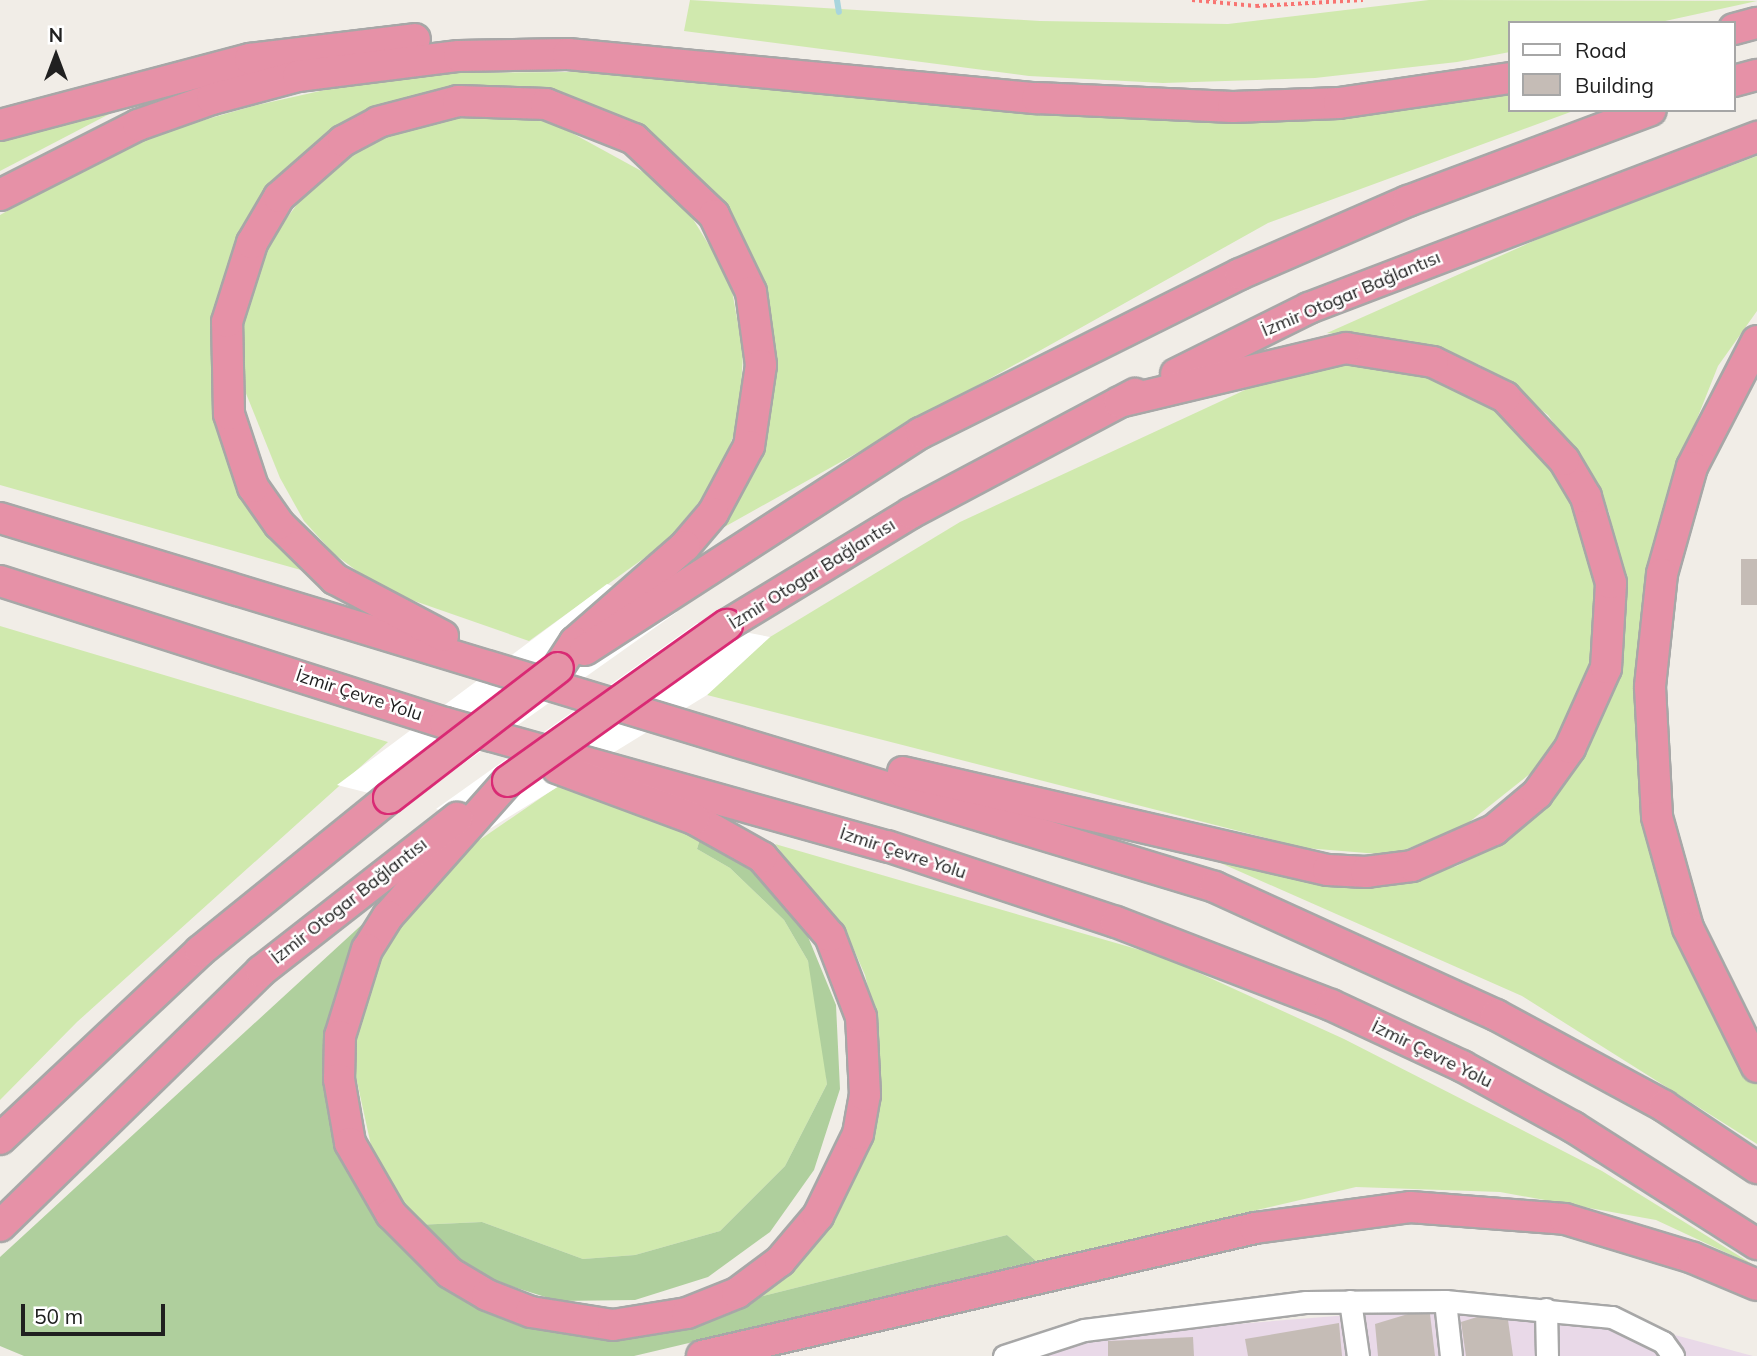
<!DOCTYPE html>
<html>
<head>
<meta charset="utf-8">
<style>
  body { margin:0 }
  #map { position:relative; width:1757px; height:1356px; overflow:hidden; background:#f1ede7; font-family:Mulish,sans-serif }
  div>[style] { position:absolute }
  .industrial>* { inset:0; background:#e9d9e8 }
  .grass>* { inset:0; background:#d0e9ae }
  .forest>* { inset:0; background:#afcf9d }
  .pier>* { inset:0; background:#fff }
  .stream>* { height:6px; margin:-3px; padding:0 3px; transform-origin:3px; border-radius:3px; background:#a8d5dd }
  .building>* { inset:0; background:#c5bcb6; transform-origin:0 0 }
  .path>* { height:3.5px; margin-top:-1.75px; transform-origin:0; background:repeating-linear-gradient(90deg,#f87471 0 3.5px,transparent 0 7px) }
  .roads { filter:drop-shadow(2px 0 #a7a7a7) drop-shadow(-2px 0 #a7a7a7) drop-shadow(0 2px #a7a7a7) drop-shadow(0 -2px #a7a7a7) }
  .minor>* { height:21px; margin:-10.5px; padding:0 10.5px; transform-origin:10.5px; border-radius:10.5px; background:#fff }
  .highway>* { height:30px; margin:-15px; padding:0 15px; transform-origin:15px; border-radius:15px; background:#e691a7 }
  .bridges { filter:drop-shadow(2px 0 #d92a74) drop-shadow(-2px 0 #d92a74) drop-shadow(0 2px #d92a74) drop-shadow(0 -2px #d92a74) }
  .highway-bridge>* { height:30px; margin:-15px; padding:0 15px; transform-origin:15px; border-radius:15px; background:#e691a7 }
  span { translate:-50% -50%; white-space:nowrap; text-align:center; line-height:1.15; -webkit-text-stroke:5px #fff; paint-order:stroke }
  .street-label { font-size:18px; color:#202020 }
  .legend { position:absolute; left:1508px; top:21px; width:228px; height:91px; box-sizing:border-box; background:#fff; border:2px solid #a6a6a6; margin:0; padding:9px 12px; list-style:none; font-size:21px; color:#202020 }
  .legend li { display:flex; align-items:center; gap:14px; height:35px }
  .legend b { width:35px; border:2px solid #a6a6a6 }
  .north { position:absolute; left:21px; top:21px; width:70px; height:70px; -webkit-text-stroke:5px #fff; paint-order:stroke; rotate:0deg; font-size:19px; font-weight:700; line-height:28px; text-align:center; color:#202020 }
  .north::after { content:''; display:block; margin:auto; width:24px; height:32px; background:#202020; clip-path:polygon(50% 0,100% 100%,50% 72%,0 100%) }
  .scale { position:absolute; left:21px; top:1304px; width:144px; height:32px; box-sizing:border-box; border:4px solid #202020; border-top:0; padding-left:9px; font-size:21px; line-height:24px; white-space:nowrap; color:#202020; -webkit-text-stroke:5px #fff; paint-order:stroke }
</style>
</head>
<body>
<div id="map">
  <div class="industrial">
    <div style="clip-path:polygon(1463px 1306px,1619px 1320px,1753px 1356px,1029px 1356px,1086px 1336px)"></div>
  </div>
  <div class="grass">
    <div style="clip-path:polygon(690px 0,1040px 21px,1228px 24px,1429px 0,1757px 1px,1656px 23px,1510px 23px,1510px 52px,1457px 62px,1315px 78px,1163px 83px,1029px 76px,684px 31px)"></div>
    <div style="clip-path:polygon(580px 72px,1186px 117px,1391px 112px,1510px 93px,1510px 110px,1576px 110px,1268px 223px,710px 535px,764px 419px,724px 217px,687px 167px,598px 108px,553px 92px,509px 86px,418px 95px,357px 121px,252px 223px,227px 273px,218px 318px,218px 411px,308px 572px,0 485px,0 215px,138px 139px,253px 106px,401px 73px)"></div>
    <div style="clip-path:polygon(140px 98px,0 171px,0 136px)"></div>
    <div style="clip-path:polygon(485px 113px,550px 121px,645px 173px,691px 216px,730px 279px,743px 353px,739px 422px,714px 484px,665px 543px,529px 641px,383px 590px,334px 554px,304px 521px,280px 478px,243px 386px,242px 336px,250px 292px,274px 235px,311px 186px,372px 140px,425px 119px)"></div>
    <div style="clip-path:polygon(1757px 156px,1757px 311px,1718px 366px,1666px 497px,1643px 597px,1637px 717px,1663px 893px,1717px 1024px,1757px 1084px,1757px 1144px,1522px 996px,1200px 854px,1313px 880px,1388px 885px,1457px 866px,1497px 845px,1539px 812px,1573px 771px,1593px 729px,1623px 584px,1609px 512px,1581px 463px,1548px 415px,1480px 365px,1412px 341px,1327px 333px,1554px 232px)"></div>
    <div style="clip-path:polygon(1355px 358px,1407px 366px,1475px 392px,1520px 426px,1572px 490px,1592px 547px,1600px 622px,1582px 695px,1541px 765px,1463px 827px,1391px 855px,1305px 848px,707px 695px,770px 637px,960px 522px,1275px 376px)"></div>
    <div style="clip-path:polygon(0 626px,388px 742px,77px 1022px,0 1100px)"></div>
    <div style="clip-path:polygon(561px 784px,700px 839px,697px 849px,730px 868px,784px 920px,808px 961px,819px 1008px,827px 1084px,785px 1166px,720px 1231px,635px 1255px,583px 1259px,482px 1222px,416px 1225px,377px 1173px,353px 1063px,364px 993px,384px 937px,433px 872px)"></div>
    <div style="clip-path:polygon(775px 844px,1164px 957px,1344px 1039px,1602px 1171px,1757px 1267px,1656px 1220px,1500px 1192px,1356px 1187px,1036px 1261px,1007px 1235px,739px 1302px,804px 1251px,876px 1087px,877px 1024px,865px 975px,848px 936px)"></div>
  </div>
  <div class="forest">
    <div style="clip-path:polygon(700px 839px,747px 864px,804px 927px,836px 1005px,840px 1089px,814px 1170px,770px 1232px,708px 1277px,635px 1300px,558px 1301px,485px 1278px,416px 1225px,482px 1222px,583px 1259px,635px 1255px,720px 1231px,785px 1166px,827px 1084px,808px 961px,784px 920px,730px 868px,697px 849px)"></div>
    <div style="clip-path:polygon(368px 919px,349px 962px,338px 1141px,353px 1182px,382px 1222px,547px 1326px,739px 1302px,1007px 1235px,1036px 1261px,634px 1356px,24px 1356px,0 1346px,0 1257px)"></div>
  </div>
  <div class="pier">
    <div style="clip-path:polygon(607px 584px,677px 612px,408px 803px,337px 785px)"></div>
    <div style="clip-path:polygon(697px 623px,770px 637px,707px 695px,491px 828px,436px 809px)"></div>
  </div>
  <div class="stream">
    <div style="left:837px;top:0;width:12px;rotate:81deg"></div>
  </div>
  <div class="building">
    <div style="left:1741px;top:559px;width:16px;height:46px"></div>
    <div style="clip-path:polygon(1408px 1314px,1430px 1314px,1435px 1356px,1378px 1356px,1375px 1324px)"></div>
    <div style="clip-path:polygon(1477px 1317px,1508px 1320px,1513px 1356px,1466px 1356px,1461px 1322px)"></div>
    <div style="clip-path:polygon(1339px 1323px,1342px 1356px,1248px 1356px,1245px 1339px)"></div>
    <div style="clip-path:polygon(1193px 1337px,1194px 1356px,1108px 1356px,1108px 1341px)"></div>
  </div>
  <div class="path">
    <div style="left:1192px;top:0;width:64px;rotate:5.4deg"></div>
    <div style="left:1256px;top:6px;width:107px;rotate:-3.2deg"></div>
  </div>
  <div class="roads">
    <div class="minor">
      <div style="left:1350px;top:1301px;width:56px;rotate:81.7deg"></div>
      <div style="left:1445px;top:1301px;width:55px;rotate:83.8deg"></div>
      <div style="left:1546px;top:1309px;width:47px;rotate:88.8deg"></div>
      <div style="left:1004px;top:1356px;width:84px;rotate:-18deg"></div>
      <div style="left:1084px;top:1330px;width:224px;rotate:-7.2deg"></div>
      <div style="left:1306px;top:1302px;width:139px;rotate:-0.4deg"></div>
      <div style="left:1445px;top:1301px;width:168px;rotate:5.5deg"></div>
      <div style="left:1612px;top:1317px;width:57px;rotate:26.1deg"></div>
      <div style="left:1663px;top:1342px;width:17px;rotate:54deg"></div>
    </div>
    <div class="highway">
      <div style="left:1734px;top:29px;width:24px;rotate:-15deg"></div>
      <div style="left:1734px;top:81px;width:24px;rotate:-15deg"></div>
      <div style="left:0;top:125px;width:259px;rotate:-14.8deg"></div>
      <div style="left:250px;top:59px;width:166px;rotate:-6.9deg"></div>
      <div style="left:0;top:195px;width:155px;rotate:-26.9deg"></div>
      <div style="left:138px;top:125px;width:78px;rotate:-19.4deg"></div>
      <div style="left:212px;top:99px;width:89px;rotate:-15deg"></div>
      <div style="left:298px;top:76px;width:162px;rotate:-7.1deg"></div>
      <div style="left:459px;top:56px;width:109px;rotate:-1.1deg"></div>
      <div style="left:568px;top:54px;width:471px;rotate:5.4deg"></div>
      <div style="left:1037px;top:98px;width:196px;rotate:2.6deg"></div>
      <div style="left:1233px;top:107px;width:106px;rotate:-2.2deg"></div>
      <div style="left:1339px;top:103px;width:173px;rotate:-8.3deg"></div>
      <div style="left:1757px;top:341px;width:142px;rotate:117.3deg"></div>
      <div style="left:1692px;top:467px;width:111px;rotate:105.7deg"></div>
      <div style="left:1662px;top:574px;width:114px;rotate:96.1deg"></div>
      <div style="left:1650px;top:687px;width:130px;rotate:86.9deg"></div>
      <div style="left:1657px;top:817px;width:115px;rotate:74.4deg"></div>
      <div style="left:1688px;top:928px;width:155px;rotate:63.6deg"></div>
      <div style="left:1176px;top:374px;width:148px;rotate:-26.4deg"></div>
      <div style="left:1309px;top:308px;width:480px;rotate:-20.9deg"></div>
      <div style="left:0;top:518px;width:1270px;rotate:16.89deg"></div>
      <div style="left:1215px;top:887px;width:309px;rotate:24.5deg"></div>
      <div style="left:1496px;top:1015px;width:191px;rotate:28.4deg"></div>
      <div style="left:1664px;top:1106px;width:112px;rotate:33.7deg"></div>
      <div style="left:0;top:581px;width:467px;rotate:17.7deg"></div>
      <div style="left:445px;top:723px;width:459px;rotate:15.6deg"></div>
      <div style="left:887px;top:846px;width:241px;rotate:18.4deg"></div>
      <div style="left:1116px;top:922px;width:230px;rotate:21.1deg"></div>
      <div style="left:1331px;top:1005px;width:145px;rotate:25deg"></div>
      <div style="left:1462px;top:1066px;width:127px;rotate:28.8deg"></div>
      <div style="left:1573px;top:1127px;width:218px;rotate:32.5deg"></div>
      <div style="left:727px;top:625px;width:215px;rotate:-31.3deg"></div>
      <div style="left:911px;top:513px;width:254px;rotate:-28deg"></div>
      <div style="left:443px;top:636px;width:122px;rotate:-152.2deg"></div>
      <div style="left:335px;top:579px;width:78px;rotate:-135.5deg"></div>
      <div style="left:279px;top:524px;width:45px;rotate:-125.1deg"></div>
      <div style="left:253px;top:487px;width:77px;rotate:-108.2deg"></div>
      <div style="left:229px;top:414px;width:92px;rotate:-91.2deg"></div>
      <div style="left:227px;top:322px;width:83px;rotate:-72.4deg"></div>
      <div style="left:252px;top:243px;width:53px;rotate:-59.6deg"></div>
      <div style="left:279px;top:197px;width:85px;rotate:-41.2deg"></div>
      <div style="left:343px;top:141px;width:40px;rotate:-28deg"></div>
      <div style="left:378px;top:122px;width:83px;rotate:-14.7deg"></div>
      <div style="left:458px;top:101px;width:88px;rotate:2deg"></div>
      <div style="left:546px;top:104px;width:95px;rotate:21.7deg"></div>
      <div style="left:634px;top:139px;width:110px;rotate:43.5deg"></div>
      <div style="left:714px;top:215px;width:85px;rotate:64.3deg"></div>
      <div style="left:751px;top:292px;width:74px;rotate:82.2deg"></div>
      <div style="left:761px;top:365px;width:82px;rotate:98.4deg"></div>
      <div style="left:749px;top:446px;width:76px;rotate:118.2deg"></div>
      <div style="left:713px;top:513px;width:43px;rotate:130.3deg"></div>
      <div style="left:685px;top:546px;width:146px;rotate:138.9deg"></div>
      <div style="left:575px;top:642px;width:31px;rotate:123deg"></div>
      <div style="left:585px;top:650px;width:400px;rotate:-32.9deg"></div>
      <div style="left:921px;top:433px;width:356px;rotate:-26.5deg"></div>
      <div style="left:1240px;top:274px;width:183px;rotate:-23.5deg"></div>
      <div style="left:1408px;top:201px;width:259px;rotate:-20.5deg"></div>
      <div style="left:903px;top:772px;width:436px;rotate:13deg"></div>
      <div style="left:1328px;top:870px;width:38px;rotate:3deg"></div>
      <div style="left:1366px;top:872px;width:46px;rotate:-7.4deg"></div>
      <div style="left:1412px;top:866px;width:90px;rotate:-23.7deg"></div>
      <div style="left:1494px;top:830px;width:56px;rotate:-39.9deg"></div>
      <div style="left:1537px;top:794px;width:57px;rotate:-54.3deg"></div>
      <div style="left:1570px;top:748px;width:88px;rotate:-65.8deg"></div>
      <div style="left:1606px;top:668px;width:85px;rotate:-86.6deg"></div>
      <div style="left:1611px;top:583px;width:90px;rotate:-106.2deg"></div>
      <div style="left:1586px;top:497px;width:43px;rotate:-120.7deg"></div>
      <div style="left:1564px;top:460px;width:86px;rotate:-133.1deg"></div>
      <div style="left:1505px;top:397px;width:80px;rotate:-154.1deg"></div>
      <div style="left:1433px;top:362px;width:88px;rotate:-170.9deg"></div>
      <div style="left:1346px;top:348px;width:233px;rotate:166.6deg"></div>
      <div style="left:508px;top:781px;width:181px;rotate:131.6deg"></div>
      <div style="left:388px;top:916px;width:39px;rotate:122deg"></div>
      <div style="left:367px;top:949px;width:91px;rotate:107.2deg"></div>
      <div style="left:340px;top:1036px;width:43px;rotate:91.3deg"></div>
      <div style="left:339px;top:1079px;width:65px;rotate:80.2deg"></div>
      <div style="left:350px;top:1143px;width:82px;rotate:60deg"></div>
      <div style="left:391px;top:1214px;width:83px;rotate:45deg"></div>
      <div style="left:450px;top:1273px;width:43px;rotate:30.7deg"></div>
      <div style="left:487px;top:1295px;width:47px;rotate:21.1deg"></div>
      <div style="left:531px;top:1312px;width:83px;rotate:9deg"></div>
      <div style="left:613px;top:1325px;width:75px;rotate:-9.2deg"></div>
      <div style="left:687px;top:1313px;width:54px;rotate:-21.8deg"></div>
      <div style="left:737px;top:1293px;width:54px;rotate:-36.7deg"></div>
      <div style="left:780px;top:1261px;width:59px;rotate:-49.8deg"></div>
      <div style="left:818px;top:1216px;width:91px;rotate:-64deg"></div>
      <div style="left:858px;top:1134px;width:40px;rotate:-80deg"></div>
      <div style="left:865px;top:1095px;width:78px;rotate:-92.9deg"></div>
      <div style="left:861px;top:1017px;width:87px;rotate:-110.9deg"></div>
      <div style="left:830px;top:936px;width:104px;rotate:-130.7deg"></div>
      <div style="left:762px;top:857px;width:78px;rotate:-150.8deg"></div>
      <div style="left:694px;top:819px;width:146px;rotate:-159.6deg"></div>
      <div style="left:0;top:1139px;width:274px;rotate:-43.2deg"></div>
      <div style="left:200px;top:951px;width:243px;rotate:-39deg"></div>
      <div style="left:0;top:1226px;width:365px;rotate:-44.3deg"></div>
      <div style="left:261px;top:971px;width:249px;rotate:-38deg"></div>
      <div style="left:702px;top:1356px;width:568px;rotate:-13.03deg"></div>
      <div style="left:1255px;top:1228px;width:156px;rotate:-7.7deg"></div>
      <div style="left:1410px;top:1207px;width:155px;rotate:4.4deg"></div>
      <div style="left:1565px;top:1219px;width:134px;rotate:16.9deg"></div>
      <div style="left:1693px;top:1258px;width:69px;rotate:22.9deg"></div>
    </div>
  </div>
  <div class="bridges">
    <div class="highway-bridge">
      <div style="left:508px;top:781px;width:269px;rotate:-35.5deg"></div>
      <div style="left:389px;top:798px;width:213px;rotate:-37.6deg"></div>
    </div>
  </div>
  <div class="street-label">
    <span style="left:1351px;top:294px;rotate:-23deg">İzmir Otogar Bağlantısı</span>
    <span style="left:812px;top:574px;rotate:-32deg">İzmir Otogar Bağlantısı</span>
    <span style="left:359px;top:695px;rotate:18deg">İzmir Çevre Yolu</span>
    <span style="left:903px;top:853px;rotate:18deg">İzmir Çevre Yolu</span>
    <span style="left:349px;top:901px;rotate:-38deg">İzmir Otogar Bağlantısı</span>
    <span style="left:1432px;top:1054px;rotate:26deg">İzmir Çevre Yolu</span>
  </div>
  <ul class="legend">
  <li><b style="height:9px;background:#fff"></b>Road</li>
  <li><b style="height:19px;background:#c5bcb6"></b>Building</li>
  </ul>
  <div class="north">N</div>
  <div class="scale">50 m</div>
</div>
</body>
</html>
